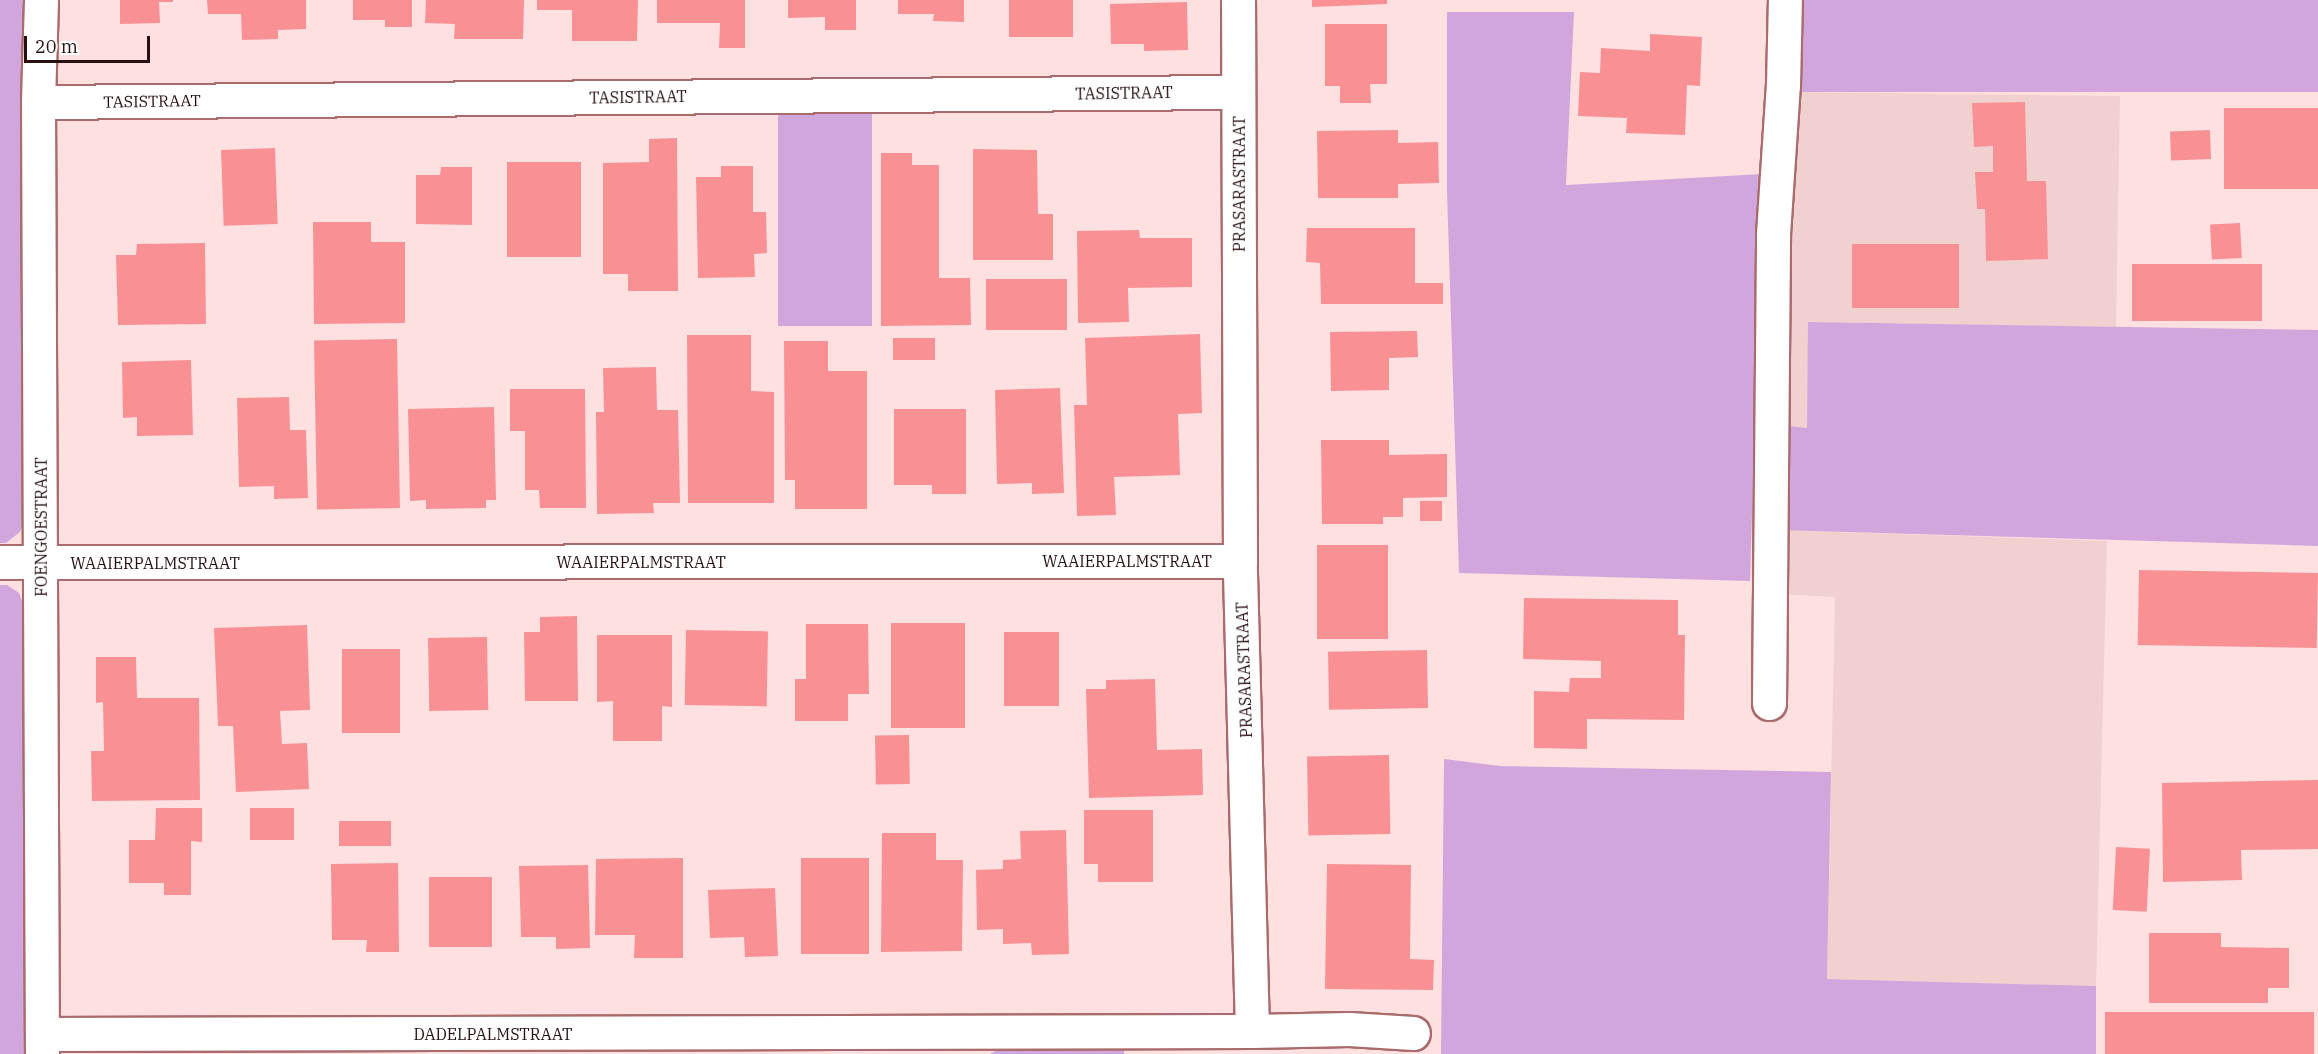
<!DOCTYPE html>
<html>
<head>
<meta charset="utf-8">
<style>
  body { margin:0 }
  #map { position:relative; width:2318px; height:1054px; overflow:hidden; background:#fee0e0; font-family:"IBM Plex Serif",serif }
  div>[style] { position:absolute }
  .built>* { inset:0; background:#f1d0d0 }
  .green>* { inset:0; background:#d1a6dd; transform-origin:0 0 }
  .building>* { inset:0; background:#f99194; transform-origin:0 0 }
  .roads { filter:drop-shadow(2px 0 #aa6b6c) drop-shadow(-2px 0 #aa6b6c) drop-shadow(0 2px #aa6b6c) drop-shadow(0 -2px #aa6b6c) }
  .minor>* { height:33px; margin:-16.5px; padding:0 16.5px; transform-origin:16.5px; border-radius:16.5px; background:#fff }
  span { translate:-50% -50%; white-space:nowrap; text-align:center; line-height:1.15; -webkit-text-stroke:4.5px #fff; paint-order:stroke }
  .street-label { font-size:16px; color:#281011 }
  .scale { position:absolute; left:24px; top:36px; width:126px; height:27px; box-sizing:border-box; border:3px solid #281011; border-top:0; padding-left:8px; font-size:18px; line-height:21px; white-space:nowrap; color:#281011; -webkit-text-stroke:4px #fff; paint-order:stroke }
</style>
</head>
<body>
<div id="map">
  <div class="built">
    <div style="clip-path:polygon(1796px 92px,2120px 96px,2116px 327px,1809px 322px,1807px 428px,1777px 425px)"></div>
    <div style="clip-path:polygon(1776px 530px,2107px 541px,2096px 986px,1827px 979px,1835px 597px,1775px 594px)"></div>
  </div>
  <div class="green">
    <div style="clip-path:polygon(0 0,27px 0,30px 503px,20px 532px,6px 543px,0 543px)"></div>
    <div style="left:1802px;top:0;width:516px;height:92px"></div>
    <div style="clip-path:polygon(1447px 12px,1574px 12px,1566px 185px,1762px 174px,1750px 581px,1459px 573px,1447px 191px)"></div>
    <div style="left:872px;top:104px;width:222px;height:94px;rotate:90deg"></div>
    <div style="clip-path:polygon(1808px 322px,2318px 330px,2318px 546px,1776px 530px,1777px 425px,1807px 428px)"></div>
    <div style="clip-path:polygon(0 585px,7px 585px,19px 593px,27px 613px,30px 1054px,0 1054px)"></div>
    <div style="clip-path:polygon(1444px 759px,1500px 766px,1831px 772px,1827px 979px,2096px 986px,2096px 1054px,1441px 1054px)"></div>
    <div style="clip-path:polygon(1125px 1042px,1124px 1054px,990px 1054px,1001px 1048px)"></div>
  </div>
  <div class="building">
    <div style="clip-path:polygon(120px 0,173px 0,173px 2px,159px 2px,160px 23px,120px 24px)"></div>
    <div style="clip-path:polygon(207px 0,306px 0,306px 29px,278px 30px,278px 39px,242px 40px,241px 14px,208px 14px)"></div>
    <div style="clip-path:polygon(353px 0,412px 0,412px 27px,385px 27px,385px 20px,353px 20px)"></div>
    <div style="clip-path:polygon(426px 0,524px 0,523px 39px,454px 39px,455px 24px,425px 23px)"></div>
    <div style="clip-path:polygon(537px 0,638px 0,637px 41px,572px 41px,572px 10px,537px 10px)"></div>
    <div style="clip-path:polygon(657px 0,745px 0,745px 48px,719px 48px,720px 23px,657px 23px)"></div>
    <div style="clip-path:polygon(788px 0,856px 0,856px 30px,825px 30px,825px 17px,788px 18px)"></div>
    <div style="clip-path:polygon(898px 0,964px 0,964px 22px,933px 21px,934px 14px,898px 14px)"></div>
    <div style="left:1009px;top:0;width:64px;height:37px"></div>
    <div style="clip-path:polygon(1312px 0,1387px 0,1387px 4px,1312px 7px)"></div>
    <div style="clip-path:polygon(1187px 2px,1188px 50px,1144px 51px,1144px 44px,1111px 44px,1110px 4px)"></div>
    <div style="clip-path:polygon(1325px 24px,1387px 24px,1387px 84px,1370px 84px,1371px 103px,1340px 103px,1340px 86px,1325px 86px)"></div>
    <div style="clip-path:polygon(1650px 34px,1702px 37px,1700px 86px,1687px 85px,1685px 135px,1626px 133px,1627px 118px,1578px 116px,1580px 72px,1600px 73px,1601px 48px,1650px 51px)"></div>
    <div style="clip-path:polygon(2025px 102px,2027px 181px,2046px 181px,2048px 259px,1986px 261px,1985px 209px,1977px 209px,1975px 172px,1993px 172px,1993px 146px,1974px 147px,1972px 103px)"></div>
    <div style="left:2224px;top:108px;width:94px;height:81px"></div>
    <div style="clip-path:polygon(1398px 130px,1398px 143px,1438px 142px,1439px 183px,1398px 184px,1398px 198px,1318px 198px,1317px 131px)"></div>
    <div style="left:2210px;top:130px;width:29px;height:40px;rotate:88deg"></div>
    <div style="clip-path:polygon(677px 138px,678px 291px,628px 291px,628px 274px,603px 274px,603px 163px,649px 162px,649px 139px)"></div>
    <div style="left:275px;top:148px;width:76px;height:54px;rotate:88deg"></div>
    <div style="clip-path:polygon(973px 149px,1037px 150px,1038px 214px,1053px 214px,1053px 260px,973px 260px)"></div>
    <div style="clip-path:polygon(881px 153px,912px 153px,912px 165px,939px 165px,939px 278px,970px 278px,971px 325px,881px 326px)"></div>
    <div style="left:507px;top:162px;width:74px;height:95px"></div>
    <div style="clip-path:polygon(721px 166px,753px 166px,753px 212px,766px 212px,767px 253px,754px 254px,755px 277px,698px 278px,696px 177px,721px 177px)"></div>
    <div style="clip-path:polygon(441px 167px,472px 167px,472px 225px,416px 224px,416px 175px,440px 175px)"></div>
    <div style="clip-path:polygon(313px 222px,371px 222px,371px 242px,405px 242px,405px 323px,314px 324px)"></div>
    <div style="left:2240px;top:223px;width:35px;height:30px;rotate:87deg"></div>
    <div style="clip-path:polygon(1307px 228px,1415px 228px,1415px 283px,1443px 283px,1443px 304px,1321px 304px,1320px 263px,1306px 262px)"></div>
    <div style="clip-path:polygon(1139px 230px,1140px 238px,1192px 238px,1192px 287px,1128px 288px,1129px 322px,1078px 323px,1077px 231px)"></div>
    <div style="clip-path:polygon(205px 243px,206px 324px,118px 325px,116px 255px,136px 255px,137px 244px)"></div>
    <div style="left:1959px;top:244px;width:64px;height:107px;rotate:90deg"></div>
    <div style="left:2262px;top:264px;width:57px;height:130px;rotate:90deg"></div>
    <div style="left:986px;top:279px;width:81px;height:51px"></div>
    <div style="clip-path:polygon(1417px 331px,1418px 357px,1389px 358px,1389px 390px,1331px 391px,1330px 332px)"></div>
    <div style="clip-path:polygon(1200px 334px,1202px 413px,1178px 414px,1180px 475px,1114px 477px,1116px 515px,1077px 516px,1074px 405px,1087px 405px,1085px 338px)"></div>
    <div style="clip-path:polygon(687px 335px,751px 335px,751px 391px,774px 392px,774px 503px,688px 503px)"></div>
    <div style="left:935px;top:338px;width:22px;height:42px;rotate:90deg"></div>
    <div style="left:397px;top:339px;width:169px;height:83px;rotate:89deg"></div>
    <div style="clip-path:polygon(784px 341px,828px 341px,828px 371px,867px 371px,867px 509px,795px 509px,795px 480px,785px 480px)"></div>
    <div style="clip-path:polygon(191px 360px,193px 435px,137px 436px,137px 417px,123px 418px,122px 362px)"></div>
    <div style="clip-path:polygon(656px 367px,657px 410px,678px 410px,680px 503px,653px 503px,654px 513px,597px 514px,596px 412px,604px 412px,603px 368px)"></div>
    <div style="clip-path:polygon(1060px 388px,1064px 493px,1032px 494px,1032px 483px,997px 484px,995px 390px)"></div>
    <div style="clip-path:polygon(510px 389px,585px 389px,586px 508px,540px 508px,539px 490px,525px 490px,525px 431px,510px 431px)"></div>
    <div style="clip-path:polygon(289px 397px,290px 430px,306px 430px,308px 498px,274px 499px,274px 486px,239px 487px,237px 398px)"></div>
    <div style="clip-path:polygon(494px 407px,496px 500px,486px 500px,486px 508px,426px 509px,426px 500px,410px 501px,408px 409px)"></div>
    <div style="clip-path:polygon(894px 409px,966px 409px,966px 494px,932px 494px,932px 485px,894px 485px)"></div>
    <div style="clip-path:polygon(1321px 440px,1389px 440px,1389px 455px,1447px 454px,1447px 497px,1403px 498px,1403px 517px,1383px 517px,1383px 524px,1322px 524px)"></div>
    <div style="left:1420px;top:501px;width:22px;height:20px"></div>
    <div style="left:1317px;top:545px;width:71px;height:94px"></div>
    <div style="left:2139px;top:570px;width:179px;height:75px;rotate:1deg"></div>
    <div style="clip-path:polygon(1524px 598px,1678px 600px,1678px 635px,1685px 635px,1684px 720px,1587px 719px,1587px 749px,1534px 748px,1534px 691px,1569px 692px,1570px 678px,1601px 678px,1601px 661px,1523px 659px)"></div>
    <div style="clip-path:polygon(577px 616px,578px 701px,525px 701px,524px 632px,540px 632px,540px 617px)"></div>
    <div style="left:965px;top:623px;width:105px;height:74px;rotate:90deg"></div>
    <div style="clip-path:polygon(806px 624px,868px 624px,869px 694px,848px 694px,848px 721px,795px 721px,795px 679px,806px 679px)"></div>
    <div style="clip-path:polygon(307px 625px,310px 710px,280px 711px,282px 744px,307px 743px,309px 789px,236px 792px,233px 726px,218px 726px,214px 628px)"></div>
    <div style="left:686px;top:630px;width:82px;height:75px;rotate:1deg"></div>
    <div style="left:1004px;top:632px;width:55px;height:74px"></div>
    <div style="clip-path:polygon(597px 635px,672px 635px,672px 707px,662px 706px,662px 741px,613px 741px,613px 701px,597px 702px)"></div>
    <div style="left:487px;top:637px;width:73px;height:59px;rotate:89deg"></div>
    <div style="left:342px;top:649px;width:58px;height:84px"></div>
    <div style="left:1427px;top:650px;width:58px;height:99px;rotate:89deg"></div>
    <div style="clip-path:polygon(96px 657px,136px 657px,137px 698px,199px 698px,200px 800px,92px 801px,91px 751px,104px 751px,103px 702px,96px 703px)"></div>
    <div style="clip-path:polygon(1155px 679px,1157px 750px,1202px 749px,1203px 795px,1089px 798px,1086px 689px,1106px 689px,1106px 680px)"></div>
    <div style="left:909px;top:735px;width:49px;height:34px;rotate:89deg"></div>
    <div style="left:1389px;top:755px;width:79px;height:82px;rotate:89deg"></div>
    <div style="clip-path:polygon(2318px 780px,2318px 849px,2241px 850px,2242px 880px,2163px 882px,2162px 783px)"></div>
    <div style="clip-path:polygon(156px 808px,202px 808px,202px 842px,191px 841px,191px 895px,164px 895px,164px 883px,129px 883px,129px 840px,155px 840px)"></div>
    <div style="left:250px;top:808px;width:44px;height:32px"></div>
    <div style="clip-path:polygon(1084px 810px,1153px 810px,1153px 882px,1098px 882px,1098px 864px,1084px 864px)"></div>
    <div style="left:391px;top:821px;width:25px;height:52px;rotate:90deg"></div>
    <div style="clip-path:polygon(1066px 830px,1069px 954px,1032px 955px,1031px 943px,1003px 944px,1003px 929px,977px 930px,976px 870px,1003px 869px,1003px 860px,1021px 859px,1020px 831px)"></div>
    <div style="clip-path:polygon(882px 833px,936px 833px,936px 860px,963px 860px,962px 951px,881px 952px)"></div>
    <div style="left:2116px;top:847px;width:34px;height:63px;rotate:3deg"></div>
    <div style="clip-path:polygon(683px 858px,683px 958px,634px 958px,635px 935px,595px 935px,596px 859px)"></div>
    <div style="left:801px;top:858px;width:68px;height:96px"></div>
    <div style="clip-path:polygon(398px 863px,399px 952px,366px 952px,367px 940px,332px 940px,331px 864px)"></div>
    <div style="clip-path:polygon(1327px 864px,1411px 865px,1410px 959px,1434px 960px,1433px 990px,1325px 989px)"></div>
    <div style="clip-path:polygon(588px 865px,590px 948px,556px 949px,556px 937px,521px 937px,519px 866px)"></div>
    <div style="left:429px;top:877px;width:63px;height:70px"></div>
    <div style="clip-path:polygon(775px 888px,778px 956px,745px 957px,744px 937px,710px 938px,708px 890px)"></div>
    <div style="clip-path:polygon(2149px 933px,2221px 933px,2221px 947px,2289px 948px,2289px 988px,2268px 988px,2268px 1003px,2149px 1003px)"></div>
    <div style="left:2105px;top:1012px;width:209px;height:42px"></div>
  </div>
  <div class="roads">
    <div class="minor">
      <div style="left:41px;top:0;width:102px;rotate:91.7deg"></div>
      <div style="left:38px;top:102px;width:952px;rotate:89.76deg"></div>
      <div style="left:38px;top:102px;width:1200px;rotate:-0.48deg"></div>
      <div style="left:0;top:562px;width:1240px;rotate:-0.05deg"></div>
      <div style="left:1769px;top:703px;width:469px;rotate:-89.5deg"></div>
      <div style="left:1773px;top:234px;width:149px;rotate:-86.2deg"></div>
      <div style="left:1783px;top:85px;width:85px;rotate:-88.7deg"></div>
      <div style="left:1252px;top:1031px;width:97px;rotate:-1.2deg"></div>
      <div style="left:1349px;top:1029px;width:64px;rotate:3.6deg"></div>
      <div style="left:42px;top:1034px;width:1210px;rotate:-0.14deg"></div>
      <div style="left:1252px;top:1031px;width:470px;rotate:-91.5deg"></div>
      <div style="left:1240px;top:561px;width:561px;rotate:-90.2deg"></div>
    </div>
  </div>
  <div class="street-label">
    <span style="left:1124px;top:93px;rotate:-1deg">TASISTRAAT</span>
    <span style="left:638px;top:97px;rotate:-1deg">TASISTRAAT</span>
    <span style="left:152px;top:101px;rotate:-1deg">TASISTRAAT</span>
    <span style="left:1239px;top:184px;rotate:-90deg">PRASARASTRAAT</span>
    <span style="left:41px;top:527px;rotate:-90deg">FOENGOESTRAAT</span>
    <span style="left:1127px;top:561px">WAAIERPALMSTRAAT</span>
    <span style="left:641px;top:562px">WAAIERPALMSTRAAT</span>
    <span style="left:155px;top:563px">WAAIERPALMSTRAAT</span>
    <span style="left:1244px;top:670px;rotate:-92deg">PRASARASTRAAT</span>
    <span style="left:493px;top:1034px">DADELPALMSTRAAT</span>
  </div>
  <div class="scale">20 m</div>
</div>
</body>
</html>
